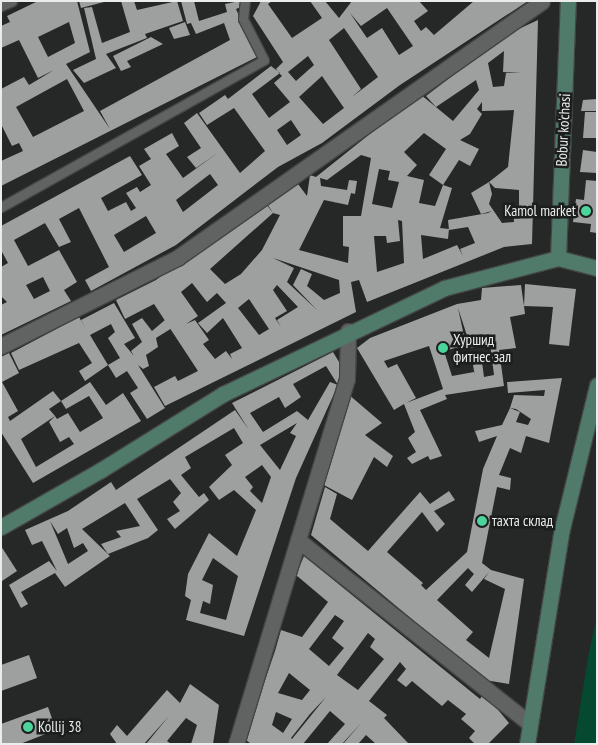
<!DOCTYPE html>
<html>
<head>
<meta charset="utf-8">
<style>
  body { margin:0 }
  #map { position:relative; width:598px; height:745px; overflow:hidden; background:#252826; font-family:"PT Sans Narrow",sans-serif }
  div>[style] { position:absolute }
  .water>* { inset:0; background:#044930 }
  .building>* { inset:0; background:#9da09f }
  .roads { filter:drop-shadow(1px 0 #434544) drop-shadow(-1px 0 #434544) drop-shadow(0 1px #434544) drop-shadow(0 -1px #434544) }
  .lane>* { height:9px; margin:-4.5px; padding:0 4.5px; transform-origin:4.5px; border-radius:4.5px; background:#616362 }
  .street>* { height:15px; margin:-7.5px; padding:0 7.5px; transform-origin:7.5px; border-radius:7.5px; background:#616362 }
  .secondary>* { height:15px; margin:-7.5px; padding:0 7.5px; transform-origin:7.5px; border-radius:7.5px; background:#507a6a }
  .dots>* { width:14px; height:14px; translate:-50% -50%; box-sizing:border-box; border:2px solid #1c1e1d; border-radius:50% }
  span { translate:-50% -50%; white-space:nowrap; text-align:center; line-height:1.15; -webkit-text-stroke:5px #1c1e1d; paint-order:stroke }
  .street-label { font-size:15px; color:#ebedec }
  .poi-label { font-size:15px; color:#ebedec }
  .right { translate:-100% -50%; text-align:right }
  .left { translate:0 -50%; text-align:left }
  .frame { position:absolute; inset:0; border:2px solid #ebedec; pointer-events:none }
</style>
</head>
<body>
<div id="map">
  <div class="water">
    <div style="clip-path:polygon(597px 616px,597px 744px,574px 744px,589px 652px)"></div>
  </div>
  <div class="building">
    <div style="clip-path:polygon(evenodd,38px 1px,77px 1px,90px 52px,66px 64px,110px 129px,100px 111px,230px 40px,224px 23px,196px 34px,191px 23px,187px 24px,181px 1px,194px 1px,199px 21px,227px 12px,225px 4px,240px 1px,241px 7px,236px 9px,257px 57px,1px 186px,1px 161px,23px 151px,19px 143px,12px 146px,1px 124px,1px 89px,24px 77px,29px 85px,54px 70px,38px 78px,19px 40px,1px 48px,1px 26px,10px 22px,7px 16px,38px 1px,69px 22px,75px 43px,48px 57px,38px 37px,69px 22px,38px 1px,67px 79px,84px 111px,33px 137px,16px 107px,67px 79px)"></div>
    <div style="clip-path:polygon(79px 1px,104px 1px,104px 2px,81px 8px)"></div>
    <div style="clip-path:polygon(121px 1px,134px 1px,137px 10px,177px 1px,183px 21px,145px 34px,147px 38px,106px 54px,116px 68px,84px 83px,73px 70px,96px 59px,84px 8px,92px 7px,102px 43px,130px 32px)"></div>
    <div style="clip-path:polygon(evenodd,261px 1px,272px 1px,268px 4px,292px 38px,322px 18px,310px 1px,325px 1px,339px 18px,352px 1px,419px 1px,428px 11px,414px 21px,421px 31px,426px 27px,434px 35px,474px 1px,528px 1px,400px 85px,322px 143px,278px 167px,176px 245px,91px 291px,85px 280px,109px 267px,79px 208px,59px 219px,71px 242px,59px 247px,42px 218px,45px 223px,14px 240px,28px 266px,59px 250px,77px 282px,64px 290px,71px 301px,1px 335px,1px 305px,7px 302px,1px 296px,1px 267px,8px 263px,1px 250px,1px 226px,130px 156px,142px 175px,101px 198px,108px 211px,126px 202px,131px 211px,136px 208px,126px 193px,137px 187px,140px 192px,151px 185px,139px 166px,151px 159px,144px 149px,172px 133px,179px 146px,166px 154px,183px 178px,219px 152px,196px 168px,187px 157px,201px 148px,184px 123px,197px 113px,240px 173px,265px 151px,234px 108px,207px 125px,199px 113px,225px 95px,228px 99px,271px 66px,280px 73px,252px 94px,269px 118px,290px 102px,274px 83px,282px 76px,280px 74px,276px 69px,283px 62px,253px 16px,261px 1px,387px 8px,413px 46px,399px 55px,382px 28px,367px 38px,350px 13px,361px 26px,387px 8px,261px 1px,344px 28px,378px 77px,352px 97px,361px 89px,329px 40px,344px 28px,261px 1px,308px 56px,314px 65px,296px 81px,288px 72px,308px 56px,261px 1px,322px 76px,344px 108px,323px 124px,299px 97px,322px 76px,261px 1px,291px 120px,301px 135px,287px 145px,277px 130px,291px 120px,261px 1px,210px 174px,218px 185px,183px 212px,176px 200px,210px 174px,261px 1px,146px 216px,156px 233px,124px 252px,114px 235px,146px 216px,261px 1px,43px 277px,50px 291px,34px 299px,26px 285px,43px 277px)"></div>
    <div style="clip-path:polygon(evenodd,538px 20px,532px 244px,504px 247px,367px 302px,359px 280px,351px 282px,356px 312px,165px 406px,154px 387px,175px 376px,178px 381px,198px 371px,154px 304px,125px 319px,116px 300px,156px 280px,263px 200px,273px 213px,266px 202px,298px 184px,307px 196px,310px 175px,316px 177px,420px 94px,453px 121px,479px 90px,476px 80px,436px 107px,426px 96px,506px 35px,538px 20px,504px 51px,503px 72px,521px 73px,506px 73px,504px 86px,493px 87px,488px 63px,504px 51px,538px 20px,482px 102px,482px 111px,514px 110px,508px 167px,489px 182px,495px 188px,519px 190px,519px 210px,513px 210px,514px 222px,502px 223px,489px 204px,492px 194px,489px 182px,471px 193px,481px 214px,492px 211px,488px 213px,448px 220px,449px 230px,468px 227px,475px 243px,460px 249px,463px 256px,457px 245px,423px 259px,421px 235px,448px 239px,449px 229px,440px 228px,452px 188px,443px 185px,435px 206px,419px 203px,424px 180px,407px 176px,417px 165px,404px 152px,424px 133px,446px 149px,429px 175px,443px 185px,459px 160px,470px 166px,479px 149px,460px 140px,470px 134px,482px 114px,477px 109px,482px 102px,538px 20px,361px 155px,371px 158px,361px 216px,343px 216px,343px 246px,349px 247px,348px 263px,299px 250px,324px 200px,348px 205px,351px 193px,355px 194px,357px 181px,349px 180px,347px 190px,321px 186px,320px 178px,327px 180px,361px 155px,538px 20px,379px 169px,390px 171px,388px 180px,399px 182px,392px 208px,372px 204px,379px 169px,538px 20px,273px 213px,280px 215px,262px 250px,241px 274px,225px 284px,210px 269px,273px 213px,538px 20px,398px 220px,402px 221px,404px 263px,377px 272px,374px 236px,386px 236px,387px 243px,400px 241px,398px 220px,538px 20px,273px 258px,339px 280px,340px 293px,324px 300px,307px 286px,312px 274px,301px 269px,293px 285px,317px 310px,287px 282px,294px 268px,273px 258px,538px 20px,192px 283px,207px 302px,217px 293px,226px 303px,198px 323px,207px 333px,223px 318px,242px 348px,230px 354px,232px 359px,226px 351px,215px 359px,203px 344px,209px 340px,195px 320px,186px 324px,198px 316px,181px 292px,192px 283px,538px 20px,277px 285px,298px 307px,277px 320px,281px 327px,275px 318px,287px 311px,273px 290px,277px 285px,538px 20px,249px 299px,269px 329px,259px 335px,238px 308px,249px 299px)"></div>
    <div style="clip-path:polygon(185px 22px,190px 35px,174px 39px,169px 28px)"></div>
    <div style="clip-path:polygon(151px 37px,163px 44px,127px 61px,131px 67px,121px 71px,113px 56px)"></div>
    <div style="clip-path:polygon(597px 99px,597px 111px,581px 111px,583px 100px)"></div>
    <div style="clip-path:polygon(585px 112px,597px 112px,597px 138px,583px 138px)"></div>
    <div style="clip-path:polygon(583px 150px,597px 152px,597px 173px,580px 172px)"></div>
    <div style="clip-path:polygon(586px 180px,597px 181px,597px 233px,590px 232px,591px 224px,573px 222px,576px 199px,584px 200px)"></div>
    <div style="clip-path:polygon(evenodd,525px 284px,576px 289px,569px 346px,549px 344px,553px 307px,524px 306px,525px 314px,510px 317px,516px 348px,499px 350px,504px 386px,445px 395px,447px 399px,420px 410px,442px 456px,430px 460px,428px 456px,412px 464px,407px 458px,416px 452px,408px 438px,415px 432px,404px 404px,394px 410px,357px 348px,370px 338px,457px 304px,481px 300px,482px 288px,521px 285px,524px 306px,525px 284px,458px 308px,471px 348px,479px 346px,476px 338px,489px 336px,494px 375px,484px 377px,482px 362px,473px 365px,475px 377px,474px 372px,452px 376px,444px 351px,466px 345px,458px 308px,525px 284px,429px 346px,443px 389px,406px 403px,416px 398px,397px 364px,388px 368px,384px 361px,429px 346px)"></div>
    <div style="clip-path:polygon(114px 303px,135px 338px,124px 344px,134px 356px,131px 351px,142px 342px,132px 324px,142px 318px,152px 331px,165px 320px,172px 328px,156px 338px,158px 347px,146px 355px,149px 366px,143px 369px,138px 365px,165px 408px,147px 419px,130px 393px,138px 388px,127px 371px,116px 378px,108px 365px,120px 358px,108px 338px,115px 332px,111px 324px,90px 335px,108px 365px,85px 381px,79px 371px,92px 363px,79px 343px,19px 370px,11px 353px,79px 317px,86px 329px,81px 320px)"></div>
    <div style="clip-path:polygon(evenodd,333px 352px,342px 367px,338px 385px,326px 366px,293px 384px,301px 397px,285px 408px,279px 397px,250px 413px,263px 432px,297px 411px,308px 420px,330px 382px,338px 385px,296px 478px,244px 636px,186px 620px,191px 600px,185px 596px,188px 574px,209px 533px,237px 556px,256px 510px,234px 490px,219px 500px,209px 487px,232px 465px,225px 455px,243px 443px,234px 428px,185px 457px,191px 468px,181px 475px,199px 497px,204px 493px,209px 500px,175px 529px,167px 519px,180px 511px,173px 502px,181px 493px,170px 479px,137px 499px,158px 530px,148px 538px,108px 554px,101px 544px,121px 537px,116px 531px,140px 526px,125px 503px,82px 529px,110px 556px,65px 587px,55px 573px,21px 592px,28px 604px,21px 608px,9px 585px,49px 561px,57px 571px,42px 541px,32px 545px,25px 530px,68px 511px,111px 482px,116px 490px,235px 410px,249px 430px,232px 403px,333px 352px,297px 423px,290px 433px,296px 436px,280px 470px,260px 445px,297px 423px,333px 352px,262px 465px,271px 477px,262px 503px,250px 491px,253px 487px,245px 477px,262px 465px,333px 352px,50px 521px,58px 534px,67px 528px,74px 548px,83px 543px,88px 551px,68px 564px,50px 521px,333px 352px,213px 558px,238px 576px,226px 620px,200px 613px,203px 601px,210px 604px,213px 585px,202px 580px,213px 558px)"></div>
    <div style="clip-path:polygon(evenodd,9px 353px,19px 373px,2px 382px,18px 411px,8px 417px,10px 421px,53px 391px,61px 401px,90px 382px,106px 405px,123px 393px,141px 421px,33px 483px,1px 432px,1px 357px,9px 353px,89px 396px,103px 418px,80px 432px,68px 413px,57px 419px,55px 416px,49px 422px,60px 442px,69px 437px,74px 444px,36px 467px,21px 439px,55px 416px,49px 409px,61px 401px,66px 409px,89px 396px)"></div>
    <div style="clip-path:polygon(evenodd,562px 378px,549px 443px,526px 436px,521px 453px,510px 448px,499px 475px,511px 478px,510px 490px,497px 487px,482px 563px,491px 570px,524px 579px,509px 684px,485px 680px,311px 535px,325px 487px,337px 494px,330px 519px,368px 551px,420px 492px,430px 504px,449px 491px,455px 500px,434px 511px,445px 524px,437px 532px,422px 512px,387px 552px,423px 583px,421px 585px,426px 590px,467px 552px,483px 469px,497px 436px,479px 442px,475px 431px,502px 425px,510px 408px,520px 412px,516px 422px,528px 425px,531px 419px,516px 409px,510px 408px,514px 395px,544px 396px,545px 390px,508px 393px,507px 382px,562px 378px,468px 568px,474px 574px,465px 585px,472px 592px,489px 572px,484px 579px,505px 589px,489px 658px,466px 640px,473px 632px,437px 600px,468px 568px)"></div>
    <div style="clip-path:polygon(348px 394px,382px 423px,365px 435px,393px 456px,387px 467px,374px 457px,352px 500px,322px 484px)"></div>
    <div style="clip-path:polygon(1px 546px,17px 571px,2px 581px,1px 580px)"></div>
    <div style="clip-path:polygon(evenodd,304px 556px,480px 699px,484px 693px,509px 723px,488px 744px,475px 744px,469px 738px,475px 731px,461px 719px,466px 714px,448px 700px,442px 706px,412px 681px,406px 687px,397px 680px,406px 669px,400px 662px,369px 701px,387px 715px,384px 718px,409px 744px,376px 744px,366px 735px,358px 744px,343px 744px,362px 722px,342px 744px,327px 744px,345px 724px,330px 711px,303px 744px,251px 744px,245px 739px,275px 651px,294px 659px,275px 651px,281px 630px,302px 637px,328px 602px,296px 575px,304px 556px,335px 615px,344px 621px,332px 638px,344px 648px,329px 666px,309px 649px,335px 615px,304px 556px,368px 633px,375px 639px,370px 647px,384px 659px,358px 690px,337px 675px,368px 633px,304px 556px,289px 673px,310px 690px,302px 700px,278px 693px,289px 673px,304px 556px,326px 697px,292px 739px,291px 738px,310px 714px,326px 697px,304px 556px,276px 712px,292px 719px,283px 733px,272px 725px,276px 712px)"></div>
    <div style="clip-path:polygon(29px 655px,37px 678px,1px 691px,1px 665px)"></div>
    <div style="clip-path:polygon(190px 684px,219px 705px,213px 744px,191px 744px,197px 725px,186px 718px,167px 741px,171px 744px,146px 744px,169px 716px,144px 744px,117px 744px,110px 734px,117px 725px,127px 736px,167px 690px,180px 703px)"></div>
    <div style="clip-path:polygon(48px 707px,56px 730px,20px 744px,1px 744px,1px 724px)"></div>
  </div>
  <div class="roads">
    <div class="lane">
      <div style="left:1px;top:6px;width:12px;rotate:-24deg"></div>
      <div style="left:1px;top:207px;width:301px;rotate:-29.2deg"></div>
      <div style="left:264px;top:60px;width:46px;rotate:-117.1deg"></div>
      <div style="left:243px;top:19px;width:18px;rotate:-84deg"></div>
    </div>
    <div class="street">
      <div style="left:1px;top:346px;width:197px;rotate:-26.6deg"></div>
      <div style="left:177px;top:258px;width:446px;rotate:-35.1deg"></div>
      <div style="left:298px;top:540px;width:293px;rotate:38.4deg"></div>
      <div style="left:236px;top:744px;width:382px;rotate:-73.1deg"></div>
      <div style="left:347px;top:379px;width:48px;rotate:-88.8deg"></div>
    </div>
    <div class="secondary">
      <div style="left:558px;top:258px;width:257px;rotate:-87.8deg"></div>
      <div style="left:1px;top:527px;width:115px;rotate:-29.7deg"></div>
      <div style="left:101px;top:470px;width:144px;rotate:-31.9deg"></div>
      <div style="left:223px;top:394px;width:245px;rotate:-25.6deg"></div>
      <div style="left:444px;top:288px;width:118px;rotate:-14.7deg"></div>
      <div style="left:558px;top:258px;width:40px;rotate:14.4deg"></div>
      <div style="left:527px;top:744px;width:218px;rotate:-80.8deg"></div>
      <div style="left:562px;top:529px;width:148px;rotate:-76.3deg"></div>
    </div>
  </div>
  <div class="dots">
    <div style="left:586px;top:211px;background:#4bd49b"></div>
    <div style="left:443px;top:348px;background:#4bd49b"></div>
    <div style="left:482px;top:521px;background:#4bd49b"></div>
    <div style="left:28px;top:727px;background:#4bd49b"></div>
  </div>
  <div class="street-label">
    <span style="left:563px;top:130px;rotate:-87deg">Bobur ko'chasi</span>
  </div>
  <div class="poi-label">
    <span class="right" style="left:576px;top:211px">Kamol market</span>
    <span class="left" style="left:453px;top:348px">Хуршид<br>фитнес зал</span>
    <span class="left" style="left:492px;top:521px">тахта склад</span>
    <span class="left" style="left:38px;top:727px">Kollij 38</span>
  </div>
  <div class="frame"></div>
</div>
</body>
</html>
